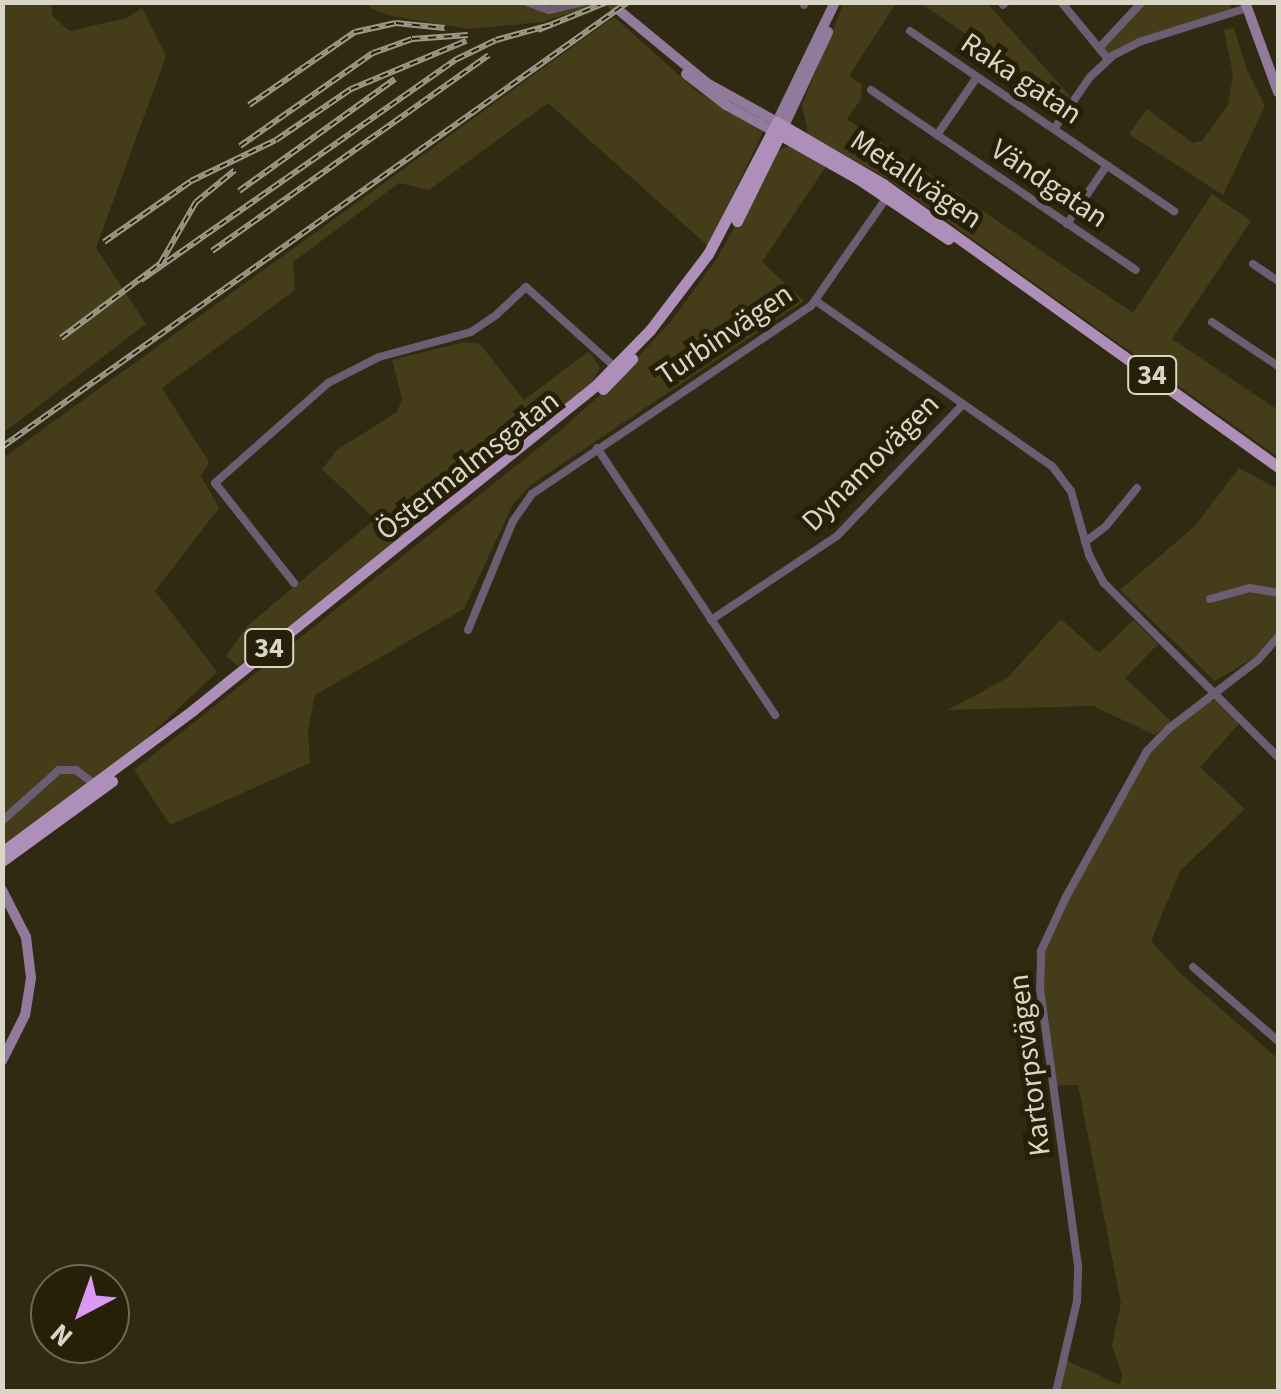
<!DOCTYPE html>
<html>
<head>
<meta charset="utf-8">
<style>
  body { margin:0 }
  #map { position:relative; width:1281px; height:1394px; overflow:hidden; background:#2f2a11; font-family:"Source Sans 3",sans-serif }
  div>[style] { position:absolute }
  .green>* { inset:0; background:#453d1a }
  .secondary-tunnel>* { height:10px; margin-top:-5px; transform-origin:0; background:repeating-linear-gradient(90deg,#48442c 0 10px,transparent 0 15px) }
  .street>* { height:8px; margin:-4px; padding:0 4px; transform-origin:4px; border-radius:4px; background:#6c5d72 }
  .secondary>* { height:10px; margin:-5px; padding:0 5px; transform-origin:5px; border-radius:5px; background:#917a9b }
  .primary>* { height:11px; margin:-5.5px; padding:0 5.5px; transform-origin:5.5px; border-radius:5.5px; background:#ad8fba }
  .rail>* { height:6px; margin-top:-3px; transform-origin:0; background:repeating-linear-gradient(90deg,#252007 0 8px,#9e9a88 0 16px); box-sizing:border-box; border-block:2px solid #9e9a88 }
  span { translate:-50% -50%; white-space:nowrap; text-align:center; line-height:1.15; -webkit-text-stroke:10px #252007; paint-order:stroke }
  .shield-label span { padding:2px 8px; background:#252007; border:2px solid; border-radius:8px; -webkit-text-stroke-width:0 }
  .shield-label { font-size:28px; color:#d9d6c7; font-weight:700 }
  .street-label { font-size:30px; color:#d9d6c7 }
  .frame { position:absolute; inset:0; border:5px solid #d9d6c7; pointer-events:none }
  .north { position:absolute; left:30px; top:1264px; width:100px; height:100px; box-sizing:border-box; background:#252007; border:2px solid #6d6954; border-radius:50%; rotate:221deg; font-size:28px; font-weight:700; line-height:40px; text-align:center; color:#d9d6c7 }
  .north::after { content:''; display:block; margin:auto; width:35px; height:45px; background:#db99f6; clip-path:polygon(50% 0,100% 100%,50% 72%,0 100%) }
</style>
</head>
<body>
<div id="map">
  <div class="green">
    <div style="clip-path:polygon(3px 2px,51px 3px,53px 17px,70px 31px,127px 18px,142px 8px,166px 56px,96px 248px,146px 324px,3px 433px)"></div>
    <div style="clip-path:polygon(367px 3px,603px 3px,542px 22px,469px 29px,392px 16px,372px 9px)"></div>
    <div style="clip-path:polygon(844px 3px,896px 3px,849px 76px,862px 85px,861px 99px,847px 119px,1133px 313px,1212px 194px,1251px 221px,1172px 339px,1278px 410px,1278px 457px,891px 181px,808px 134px,802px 105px)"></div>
    <div style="clip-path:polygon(920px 3px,987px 3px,1069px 95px,1066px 102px)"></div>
    <div style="clip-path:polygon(1141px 3px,1230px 3px,1233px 13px,1139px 42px,1107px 58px,1096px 49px)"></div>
    <div style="clip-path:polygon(614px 17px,698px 92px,763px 132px,708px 246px,548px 103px,429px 190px,399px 183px,293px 262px,295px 290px,162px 388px,209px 462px,201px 476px,219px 508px,155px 591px,217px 672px,127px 757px,3px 847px,3px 458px)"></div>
    <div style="clip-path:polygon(1234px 28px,1247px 70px,1265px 106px,1223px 195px,1129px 134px,1147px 109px,1193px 143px,1202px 141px,1228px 105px,1233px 75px,1224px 30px)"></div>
    <div style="clip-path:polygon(789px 146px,827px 165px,762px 262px,804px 301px,532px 484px,513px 504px,464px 609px,315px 695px,308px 730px,310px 763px,170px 825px,134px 770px,561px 430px,620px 377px,672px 320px,716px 260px,777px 151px)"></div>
    <div style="clip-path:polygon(464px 342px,480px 344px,524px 400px,589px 351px,600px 368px,591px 383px,512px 452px,238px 666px,226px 656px,247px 626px,375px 519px,322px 469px,337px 450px,397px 412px,402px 399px,392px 360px)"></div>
    <div style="clip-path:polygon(1239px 468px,1278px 489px,1278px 632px,1258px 655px,1215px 681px,1120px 590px,1195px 526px)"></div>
    <div style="clip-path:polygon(1061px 619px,1099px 653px,1134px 620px,1158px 644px,1125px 678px,1171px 721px,1155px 735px,1093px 706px,948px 710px,1007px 678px)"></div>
    <div style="clip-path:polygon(1216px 700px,1239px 724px,1200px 767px,1245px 809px,1180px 871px,1151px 941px,1181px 974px,1278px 1059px,1278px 1391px,1055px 1391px,1063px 1359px,1120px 1385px,1122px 1374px,1112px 1346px,1121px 1303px,1078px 1085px,1050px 1086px,1036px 951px,1155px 739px,1195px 706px)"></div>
  </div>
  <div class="secondary-tunnel">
    <div style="left:610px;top:2px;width:15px;rotate:42deg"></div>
  </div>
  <div class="street">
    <div style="left:527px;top:2px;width:23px;rotate:20deg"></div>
    <div style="left:549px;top:10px;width:36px;rotate:-13deg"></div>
    <div style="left:1061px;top:2px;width:74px;rotate:50.5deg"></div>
    <div style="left:804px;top:5px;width:3px;rotate:-72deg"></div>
    <div style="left:1003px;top:5px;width:4px;rotate:-45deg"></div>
    <div style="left:910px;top:31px;width:320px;rotate:34.3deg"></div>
    <div style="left:1099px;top:48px;width:63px;rotate:-46.9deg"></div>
    <div style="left:871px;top:90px;width:320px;rotate:34.2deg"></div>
    <div style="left:1054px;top:129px;width:63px;rotate:-55.3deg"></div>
    <div style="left:1090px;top:77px;width:33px;rotate:-43deg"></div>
    <div style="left:1114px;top:55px;width:28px;rotate:-27deg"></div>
    <div style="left:1139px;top:42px;width:113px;rotate:-17.5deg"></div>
    <div style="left:937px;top:135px;width:70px;rotate:-55.4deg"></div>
    <div style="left:1067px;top:224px;width:71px;rotate:-55.9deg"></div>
    <div style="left:1253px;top:264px;width:30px;rotate:34deg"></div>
    <div style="left:816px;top:301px;width:288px;rotate:35deg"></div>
    <div style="left:1052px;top:466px;width:31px;rotate:53deg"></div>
    <div style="left:1071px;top:491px;width:66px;rotate:74.3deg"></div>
    <div style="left:1089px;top:555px;width:32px;rotate:62deg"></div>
    <div style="left:1104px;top:583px;width:246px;rotate:45deg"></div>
    <div style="left:1212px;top:322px;width:79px;rotate:33.7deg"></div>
    <div style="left:597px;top:448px;width:321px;rotate:56.3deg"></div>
    <div style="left:1085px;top:542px;width:26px;rotate:-37deg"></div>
    <div style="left:1106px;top:526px;width:49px;rotate:-50.8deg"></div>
    <div style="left:294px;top:583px;width:127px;rotate:-128.3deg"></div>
    <div style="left:215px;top:483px;width:151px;rotate:-41.5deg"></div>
    <div style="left:328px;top:383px;width:57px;rotate:-27deg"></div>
    <div style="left:379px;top:357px;width:95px;rotate:-15.2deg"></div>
    <div style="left:471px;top:332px;width:30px;rotate:-34deg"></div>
    <div style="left:496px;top:315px;width:41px;rotate:-43deg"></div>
    <div style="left:526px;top:287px;width:122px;rotate:42deg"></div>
    <div style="left:1210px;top:599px;width:41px;rotate:-15.4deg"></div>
    <div style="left:1250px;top:588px;width:28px;rotate:10deg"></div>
    <div style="left:711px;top:620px;width:151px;rotate:-33.7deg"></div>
    <div style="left:837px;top:536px;width:182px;rotate:-46.3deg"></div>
    <div style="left:468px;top:630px;width:118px;rotate:-67.6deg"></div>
    <div style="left:513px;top:521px;width:33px;rotate:-55deg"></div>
    <div style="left:532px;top:494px;width:336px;rotate:-34deg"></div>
    <div style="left:811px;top:306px;width:133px;rotate:-55.1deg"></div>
    <div style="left:2px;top:821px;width:76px;rotate:-41.8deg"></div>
    <div style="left:59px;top:770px;width:17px"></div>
    <div style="left:76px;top:770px;width:23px;rotate:38deg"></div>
    <div style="left:1193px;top:967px;width:113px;rotate:41deg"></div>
    <div style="left:1056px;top:1392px;width:93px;rotate:-77deg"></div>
    <div style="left:1077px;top:1301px;width:35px;rotate:-88deg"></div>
    <div style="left:1078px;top:1266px;width:280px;rotate:-97.8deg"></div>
    <div style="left:1040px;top:989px;width:38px;rotate:-88deg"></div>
    <div style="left:1041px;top:951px;width:60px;rotate:-65.2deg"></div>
    <div style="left:1066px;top:897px;width:167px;rotate:-61deg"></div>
    <div style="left:1147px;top:751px;width:30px;rotate:-46deg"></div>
    <div style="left:1168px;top:729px;width:113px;rotate:-37.5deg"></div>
    <div style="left:1258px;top:660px;width:30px;rotate:-49deg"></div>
  </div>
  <div class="secondary">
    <div style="left:1245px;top:2px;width:96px;rotate:69.9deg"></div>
    <div style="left:621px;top:12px;width:112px;rotate:39.5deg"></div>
    <div style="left:707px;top:83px;width:80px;rotate:29.1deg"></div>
    <div style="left:777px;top:122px;width:133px;rotate:-64.2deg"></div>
    <div style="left:686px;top:74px;width:51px;rotate:37.8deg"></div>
    <div style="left:726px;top:105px;width:54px;rotate:29deg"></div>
    <div style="left:784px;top:126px;width:104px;rotate:-64.9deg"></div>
    <div style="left:2px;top:890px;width:53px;rotate:62.9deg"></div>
    <div style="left:26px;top:937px;width:41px;rotate:83deg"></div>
    <div style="left:31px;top:978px;width:37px;rotate:99deg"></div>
    <div style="left:25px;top:1015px;width:51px;rotate:116.6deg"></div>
  </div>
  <div class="primary">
    <div style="left:777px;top:133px;width:95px;rotate:29.5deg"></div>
    <div style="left:860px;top:180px;width:106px;rotate:33.8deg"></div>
    <div style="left:737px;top:221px;width:106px;rotate:-63.7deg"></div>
    <div style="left:603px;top:389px;width:42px;rotate:-46deg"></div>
    <div style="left:2px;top:852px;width:238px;rotate:-36.6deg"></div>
    <div style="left:193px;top:710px;width:516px;rotate:-38.87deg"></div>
    <div style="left:595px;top:386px;width:78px;rotate:-45.5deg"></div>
    <div style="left:650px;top:330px;width:96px;rotate:-52.7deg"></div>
    <div style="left:708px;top:254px;width:149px;rotate:-62.4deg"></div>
    <div style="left:777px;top:122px;width:123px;rotate:30.3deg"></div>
    <div style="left:883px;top:184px;width:486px;rotate:35.6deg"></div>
    <div style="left:2px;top:861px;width:136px;rotate:-36deg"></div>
  </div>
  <div class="rail">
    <div style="left:538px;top:30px;width:74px;rotate:-22.1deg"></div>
    <div style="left:249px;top:105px;width:129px;rotate:-34.6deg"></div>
    <div style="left:355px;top:32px;width:42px;rotate:-12.4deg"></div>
    <div style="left:396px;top:23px;width:49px;rotate:5.8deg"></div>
    <div style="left:240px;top:146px;width:162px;rotate:-35deg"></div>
    <div style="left:373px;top:53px;width:41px;rotate:-19.7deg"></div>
    <div style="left:412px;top:39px;width:56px;rotate:-4.1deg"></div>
    <div style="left:239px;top:191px;width:192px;rotate:-35.7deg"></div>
    <div style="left:104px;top:242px;width:106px;rotate:-35deg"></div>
    <div style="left:191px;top:181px;width:94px;rotate:-25.8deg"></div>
    <div style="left:276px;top:140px;width:91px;rotate:-34.2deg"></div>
    <div style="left:351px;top:89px;width:125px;rotate:-22.7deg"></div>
    <div style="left:212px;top:251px;width:339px;rotate:-35.3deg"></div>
    <div style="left:141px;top:280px;width:386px;rotate:-35deg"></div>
    <div style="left:457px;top:59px;width:43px;rotate:-26deg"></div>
    <div style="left:496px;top:40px;width:57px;rotate:-15.3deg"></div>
    <div style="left:61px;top:338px;width:124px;rotate:-36.8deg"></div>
    <div style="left:160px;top:264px;width:72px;rotate:-59.9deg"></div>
    <div style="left:196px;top:202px;width:50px;rotate:-39.4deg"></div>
    <div style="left:2px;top:447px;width:768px;rotate:-35.41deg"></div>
  </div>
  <div class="shield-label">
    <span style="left:1152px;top:375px">34</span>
    <span style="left:269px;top:648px">34</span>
  </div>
  <div class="street-label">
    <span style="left:1021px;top:79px;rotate:34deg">Raka gatan</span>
    <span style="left:916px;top:180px;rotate:34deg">Metallvägen</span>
    <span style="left:1049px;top:184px;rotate:34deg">Vändgatan</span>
    <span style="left:725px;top:335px;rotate:-34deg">Turbinvägen</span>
    <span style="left:871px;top:463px;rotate:-45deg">Dynamovägen</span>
    <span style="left:468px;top:466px;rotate:-38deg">Östermalmsgatan</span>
    <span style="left:1030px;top:1065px;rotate:-97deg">Kartorpsvägen</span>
  </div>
  <div class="frame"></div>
  <div class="north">N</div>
</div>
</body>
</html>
